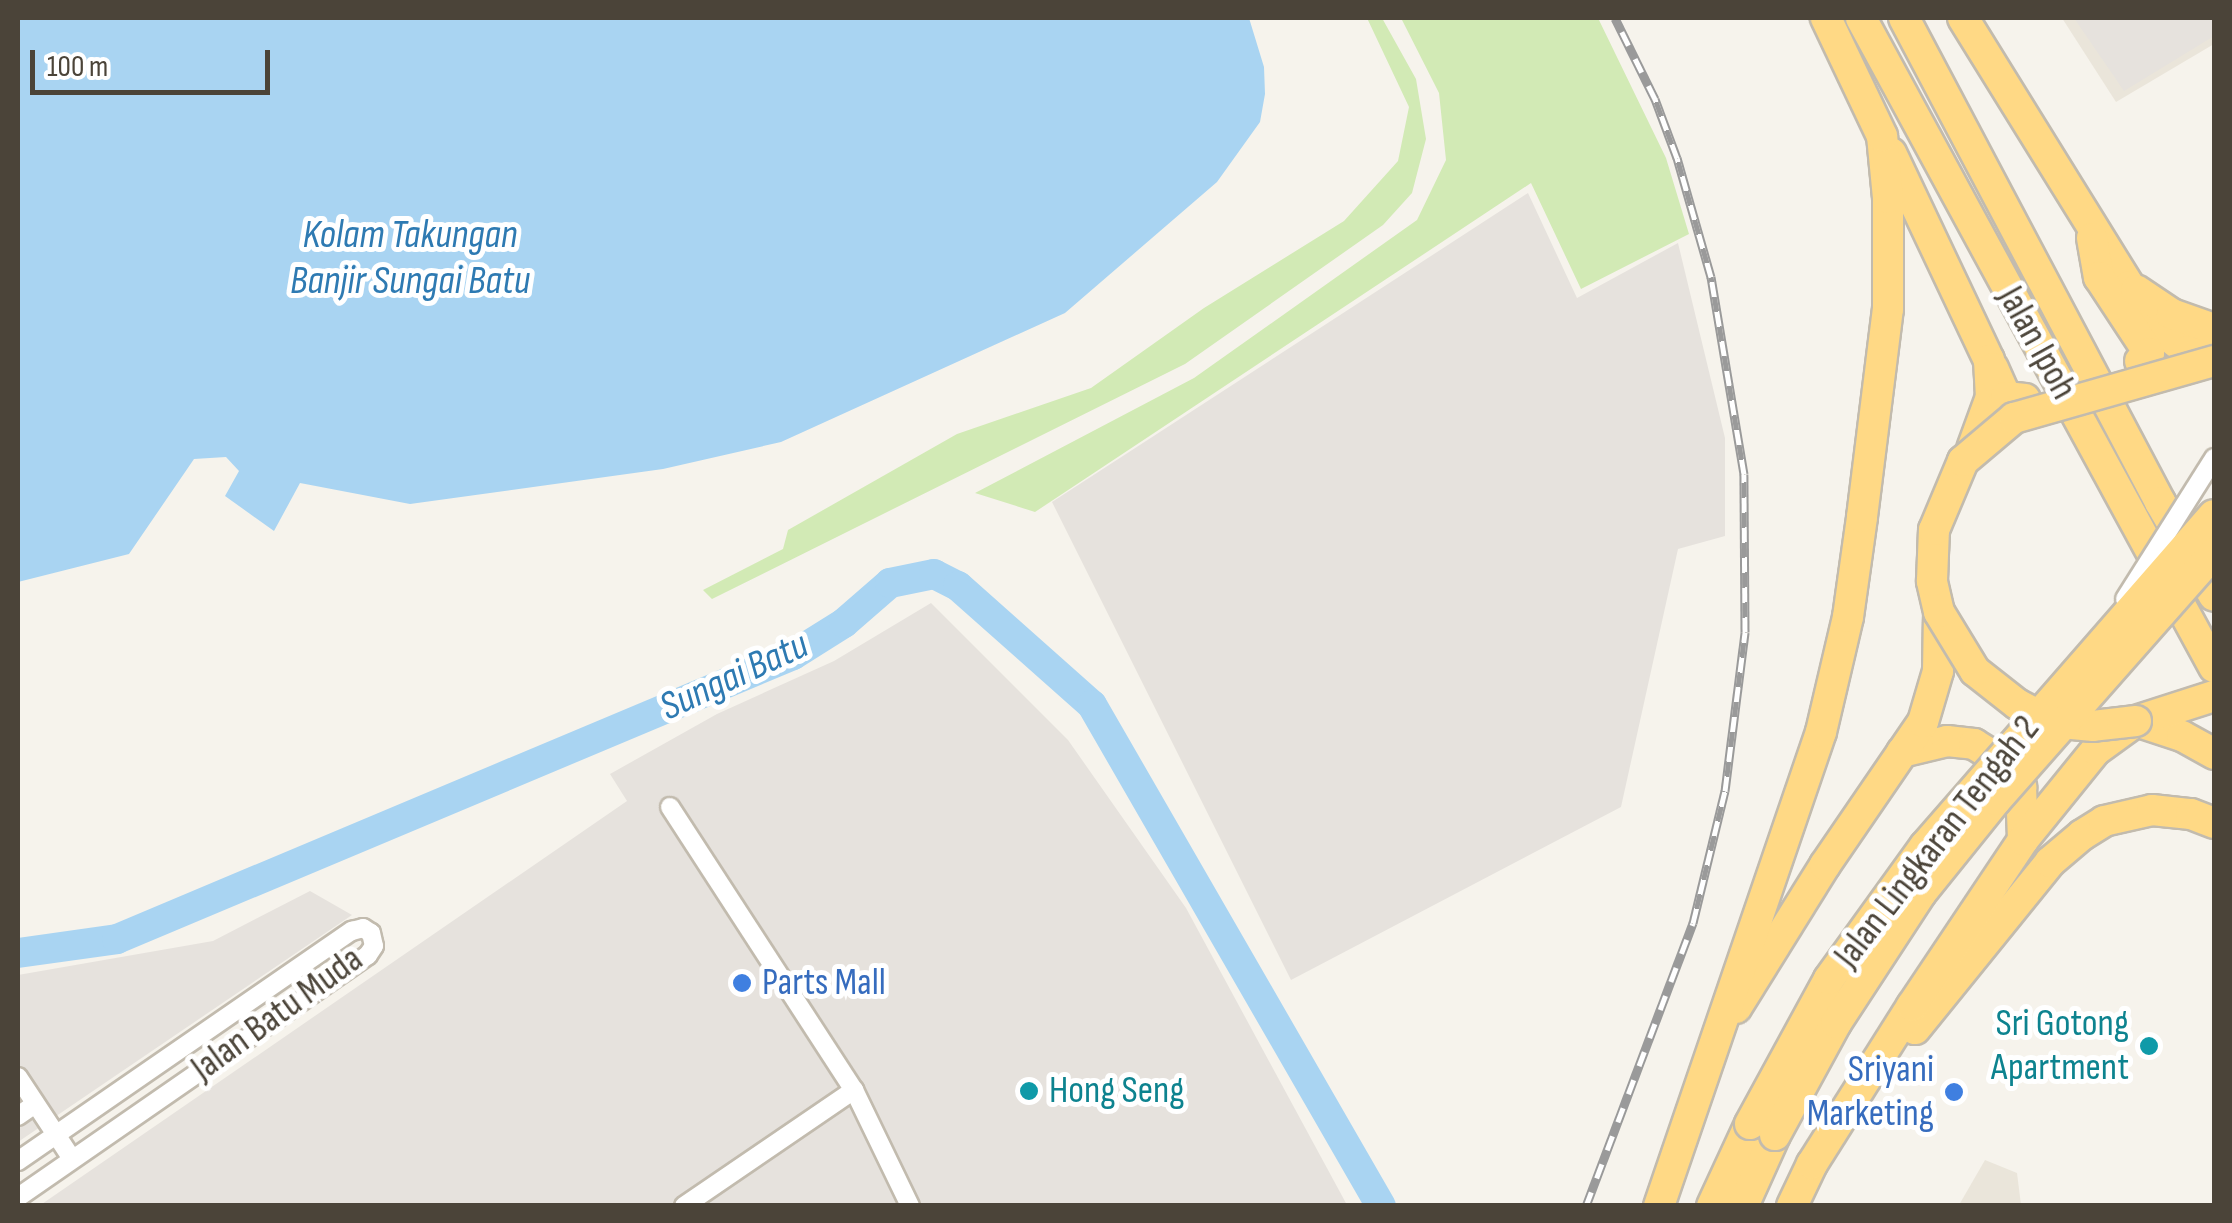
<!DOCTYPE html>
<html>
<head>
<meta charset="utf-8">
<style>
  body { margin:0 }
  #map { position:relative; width:2232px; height:1223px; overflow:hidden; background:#f6f3ec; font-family:"Sofia Sans Condensed",sans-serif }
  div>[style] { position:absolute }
  .residential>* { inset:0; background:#eae5da }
  .industrial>* { inset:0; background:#e6e2dd }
  .green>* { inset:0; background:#d2eab5 }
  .water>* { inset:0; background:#a9d4f2 }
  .river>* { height:30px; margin:-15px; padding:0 15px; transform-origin:15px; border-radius:15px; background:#a9d4f2 }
  .roads { filter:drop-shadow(2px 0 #c2bbae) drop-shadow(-2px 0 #c2bbae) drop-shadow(0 2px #c2bbae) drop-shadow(0 -2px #c2bbae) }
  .minor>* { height:18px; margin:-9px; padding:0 9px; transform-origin:9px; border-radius:9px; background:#fff }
  .trunk>* { height:30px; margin:-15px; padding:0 15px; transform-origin:15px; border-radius:15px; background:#ffd985 }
  .rail>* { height:9px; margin-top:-4.5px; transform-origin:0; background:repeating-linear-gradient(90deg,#fff 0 15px,#9a9a9a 0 30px); box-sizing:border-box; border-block:2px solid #9a9a9a }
  .bridges { filter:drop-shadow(2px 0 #c2bbae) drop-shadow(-2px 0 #c2bbae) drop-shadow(0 2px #c2bbae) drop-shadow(0 -2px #c2bbae) }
  .minor-bridge>* { height:18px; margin:-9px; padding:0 9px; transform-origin:9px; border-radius:9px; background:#fff }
  .trunk-bridge>* { height:30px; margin:-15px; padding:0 15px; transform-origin:15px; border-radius:15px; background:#ffd985 }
  .dots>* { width:28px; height:28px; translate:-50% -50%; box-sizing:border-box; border:5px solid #fff; border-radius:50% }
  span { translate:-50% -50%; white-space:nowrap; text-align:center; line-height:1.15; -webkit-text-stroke:10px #fff; paint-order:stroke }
  .street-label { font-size:38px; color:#4b4439 }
  .shop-label { font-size:38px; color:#366cbe }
  .left { translate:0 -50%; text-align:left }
  .right { translate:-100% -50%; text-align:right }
  .culture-label { font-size:38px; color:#0d838f }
  .water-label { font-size:40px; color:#2e7ab2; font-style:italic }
  .frame { position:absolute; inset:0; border:20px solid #4b4439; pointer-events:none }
  .scale { position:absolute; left:30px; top:50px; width:240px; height:45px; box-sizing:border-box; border:5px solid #4b4439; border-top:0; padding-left:12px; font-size:30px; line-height:35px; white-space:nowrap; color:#4b4439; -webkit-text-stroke:8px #fff; paint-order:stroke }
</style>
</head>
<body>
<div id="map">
  <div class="residential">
    <div style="clip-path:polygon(2062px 18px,2214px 18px,2214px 44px,2116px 102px)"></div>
    <div style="clip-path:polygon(1985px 1160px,2017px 1173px,2021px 1205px,1959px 1205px)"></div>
  </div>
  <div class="industrial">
    <div style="clip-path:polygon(2074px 18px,2214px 18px,2214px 36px,2124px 91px)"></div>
    <div style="clip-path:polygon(1528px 193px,1577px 298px,1678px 243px,1725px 438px,1725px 536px,1678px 549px,1621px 807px,1291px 980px,1052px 502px)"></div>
    <div style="clip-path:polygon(931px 603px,1068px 740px,1186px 908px,1347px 1205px,39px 1206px,627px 801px,610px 774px,717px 714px,834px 661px)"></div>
    <div style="clip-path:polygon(310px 891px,352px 915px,18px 1142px,18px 975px,213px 941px)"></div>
  </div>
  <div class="green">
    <div style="clip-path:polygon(1367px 18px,1382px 18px,1416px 79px,1426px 139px,1412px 193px,1383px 225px,1185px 364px,712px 599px,703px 590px,783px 549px,788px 530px,957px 434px,1091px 388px,1204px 308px,1344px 221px,1398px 161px,1409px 107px)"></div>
    <div style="clip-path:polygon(1401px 18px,1598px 18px,1666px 158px,1689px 234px,1581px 289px,1531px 183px,1035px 512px,975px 493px,1194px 378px,1417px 220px,1446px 160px,1439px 93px)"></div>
  </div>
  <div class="water">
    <div style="clip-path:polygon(18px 18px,1249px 18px,1264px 67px,1265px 94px,1260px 122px,1217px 182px,1065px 313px,781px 442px,663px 469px,410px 504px,300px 483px,274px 531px,225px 496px,239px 471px,226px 457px,194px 459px,129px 554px,18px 582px)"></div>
  </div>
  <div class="river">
    <div style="left:18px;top:953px;width:100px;rotate:-8deg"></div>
    <div style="left:117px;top:939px;width:733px;rotate:-22.79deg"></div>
    <div style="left:793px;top:655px;width:60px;rotate:-32.1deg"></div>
    <div style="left:844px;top:623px;width:61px;rotate:-41deg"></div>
    <div style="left:890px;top:583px;width:45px;rotate:-11.6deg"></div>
    <div style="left:934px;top:574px;width:27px;rotate:27deg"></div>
    <div style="left:958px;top:586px;width:179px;rotate:41.6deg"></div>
    <div style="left:1092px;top:705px;width:578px;rotate:60.02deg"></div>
  </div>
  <div class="roads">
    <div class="minor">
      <div style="left:670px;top:807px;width:338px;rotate:57deg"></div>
      <div style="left:854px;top:1090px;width:129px;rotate:64.2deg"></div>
      <div style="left:18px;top:1077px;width:98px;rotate:56.6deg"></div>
      <div style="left:18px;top:1116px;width:21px;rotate:-35deg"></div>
      <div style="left:18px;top:1161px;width:406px;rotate:-34.6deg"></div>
      <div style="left:352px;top:931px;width:11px;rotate:-15deg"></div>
      <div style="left:363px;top:928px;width:9px;rotate:32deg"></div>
      <div style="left:371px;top:933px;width:13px;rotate:77deg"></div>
      <div style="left:374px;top:946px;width:11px;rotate:124deg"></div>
      <div style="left:368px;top:955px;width:426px;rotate:145.3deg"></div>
      <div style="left:684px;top:1206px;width:206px;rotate:-34.3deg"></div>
    </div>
    <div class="trunk">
      <div style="left:1861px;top:18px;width:739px;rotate:61.46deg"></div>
      <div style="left:1904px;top:18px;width:548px;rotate:62.12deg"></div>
      <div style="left:2160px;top:502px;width:108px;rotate:60.1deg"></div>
      <div style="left:1963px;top:18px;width:315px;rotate:58.2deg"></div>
      <div style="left:2129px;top:286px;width:30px;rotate:67deg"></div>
      <div style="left:2141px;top:314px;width:59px;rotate:38.8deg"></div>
      <div style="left:2187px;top:351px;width:28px;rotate:13deg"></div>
      <div style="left:1891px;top:153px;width:229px;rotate:64.7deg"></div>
      <div style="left:1989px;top:360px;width:37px;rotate:87deg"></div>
      <div style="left:1991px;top:397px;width:55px;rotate:110.1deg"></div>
      <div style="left:2092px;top:238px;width:40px;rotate:80deg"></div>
      <div style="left:2099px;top:277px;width:91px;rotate:56.7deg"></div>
      <div style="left:2149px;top:353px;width:12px;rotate:138deg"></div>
      <div style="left:2136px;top:290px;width:43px;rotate:33.7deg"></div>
      <div style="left:2172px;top:314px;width:45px;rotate:19.7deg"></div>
      <div style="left:1993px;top:368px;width:32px;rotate:66deg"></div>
      <div style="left:2006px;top:397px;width:19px;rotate:6deg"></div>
      <div style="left:2136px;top:721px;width:48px;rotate:18.1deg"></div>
      <div style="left:2182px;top:736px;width:37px;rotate:29deg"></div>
      <div style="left:1902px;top:752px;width:46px;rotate:-13.7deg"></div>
      <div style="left:1947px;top:741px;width:27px;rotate:6deg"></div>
      <div style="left:1974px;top:744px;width:40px;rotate:32deg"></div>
      <div style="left:2008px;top:765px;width:26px;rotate:59deg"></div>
      <div style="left:2021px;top:787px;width:53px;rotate:87.8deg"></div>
      <div style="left:1736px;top:1008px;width:168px;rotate:-58.1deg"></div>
      <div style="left:1825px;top:865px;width:173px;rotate:-55.6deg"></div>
      <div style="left:1923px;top:722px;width:53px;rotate:-73.6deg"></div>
      <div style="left:1938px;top:671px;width:59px;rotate:-89deg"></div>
      <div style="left:1915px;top:1029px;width:215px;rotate:-51deg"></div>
      <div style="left:2050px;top:862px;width:42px;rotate:-40.2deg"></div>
      <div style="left:2082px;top:835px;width:26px;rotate:-32deg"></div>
      <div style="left:2104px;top:821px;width:49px;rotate:-12.9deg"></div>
      <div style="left:2152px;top:810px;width:39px;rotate:6deg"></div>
      <div style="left:2191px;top:814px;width:25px;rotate:21deg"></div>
      <div style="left:1659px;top:1206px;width:501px;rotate:-71.13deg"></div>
      <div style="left:1821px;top:732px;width:118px;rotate:-76.8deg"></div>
      <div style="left:1848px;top:617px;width:101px;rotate:-82deg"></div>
      <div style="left:1862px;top:517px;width:210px;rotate:-82.9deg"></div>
      <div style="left:1888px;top:309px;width:111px;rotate:-90deg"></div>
      <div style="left:1888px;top:198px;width:62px;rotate:-95.5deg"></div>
      <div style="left:1882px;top:136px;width:131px;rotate:-115.4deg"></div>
      <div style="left:1712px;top:1206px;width:90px;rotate:-65.1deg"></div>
      <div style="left:1743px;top:1206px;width:78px;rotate:-65.7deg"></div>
      <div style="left:1792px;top:1206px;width:47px;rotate:-64.5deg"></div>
      <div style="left:1812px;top:1164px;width:187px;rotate:-57.7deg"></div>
      <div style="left:1912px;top:1006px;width:200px;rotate:-56.2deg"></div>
      <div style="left:2023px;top:840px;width:116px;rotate:-51deg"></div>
      <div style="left:2096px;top:750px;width:49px;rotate:-35.9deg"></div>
      <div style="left:2136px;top:721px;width:82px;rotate:-17.8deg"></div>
    </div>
  </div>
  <div class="rail">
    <div style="left:1586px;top:1206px;width:303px;rotate:-69.3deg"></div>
    <div style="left:1693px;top:923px;width:136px;rotate:-76.4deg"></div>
    <div style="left:1725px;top:791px;width:160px;rotate:-82.8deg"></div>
    <div style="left:1745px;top:632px;width:158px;rotate:-90.4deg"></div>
    <div style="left:1744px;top:474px;width:200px;rotate:-99.5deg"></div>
    <div style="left:1711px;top:277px;width:124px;rotate:-105.9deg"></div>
    <div style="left:1677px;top:158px;width:63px;rotate:-110.4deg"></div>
    <div style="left:1655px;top:99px;width:90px;rotate:-116.3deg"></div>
  </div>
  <div class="bridges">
    <div class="minor-bridge">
      <div style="left:2125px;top:599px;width:167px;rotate:-57.7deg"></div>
    </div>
    <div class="trunk-bridge">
      <div style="left:2136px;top:721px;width:43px;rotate:173.4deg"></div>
      <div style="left:2093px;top:726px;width:42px;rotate:-174.6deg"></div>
      <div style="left:2051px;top:722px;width:38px;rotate:-152deg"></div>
      <div style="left:2017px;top:704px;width:53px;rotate:-141.8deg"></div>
      <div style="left:1975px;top:671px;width:69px;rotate:-121.4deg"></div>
      <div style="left:1939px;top:612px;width:32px;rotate:-103deg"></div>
      <div style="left:1932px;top:581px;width:51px;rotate:-87.8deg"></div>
      <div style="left:1934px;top:530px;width:75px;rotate:-67.2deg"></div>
      <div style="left:1963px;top:461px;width:67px;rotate:-40.1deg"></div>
      <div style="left:2014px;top:418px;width:208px;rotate:-15.9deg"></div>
      <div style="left:1750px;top:1124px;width:165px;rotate:-61.4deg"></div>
      <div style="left:1829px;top:979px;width:164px;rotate:-54.2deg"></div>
      <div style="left:1925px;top:846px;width:439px;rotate:-48.9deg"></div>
      <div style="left:1775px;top:1135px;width:128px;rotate:-61.4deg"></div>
      <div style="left:1836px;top:1023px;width:155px;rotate:-56.8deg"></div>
      <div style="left:1921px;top:893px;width:119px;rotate:-51.1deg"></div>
      <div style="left:1996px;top:800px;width:329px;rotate:-48.6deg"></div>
    </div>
  </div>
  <div class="dots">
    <div style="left:742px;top:983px;background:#3f7fe0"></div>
    <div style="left:2149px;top:1046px;background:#0f9aa8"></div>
    <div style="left:1029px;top:1091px;background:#0f9aa8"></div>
    <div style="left:1954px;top:1092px;background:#3f7fe0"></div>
  </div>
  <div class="street-label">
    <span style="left:2037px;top:343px;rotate:61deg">Jalan Ipoh</span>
    <span style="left:1937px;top:842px;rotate:-52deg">Jalan Lingkaran Tengah 2</span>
    <span style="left:277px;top:1014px;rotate:-36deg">Jalan Batu Muda</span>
  </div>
  <div class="shop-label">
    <span class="left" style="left:762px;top:983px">Parts Mall</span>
    <span class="right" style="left:1934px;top:1092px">Sriyani<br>Marketing</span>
  </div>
  <div class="culture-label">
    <span class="right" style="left:2129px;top:1046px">Sri Gotong<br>Apartment</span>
    <span class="left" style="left:1049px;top:1091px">Hong Seng</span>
  </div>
  <div class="water-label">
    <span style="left:410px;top:258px">Kolam Takungan<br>Banjir Sungai Batu</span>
    <span style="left:734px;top:676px;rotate:-25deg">Sungai Batu</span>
  </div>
  <div class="frame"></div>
  <div class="scale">100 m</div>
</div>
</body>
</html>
